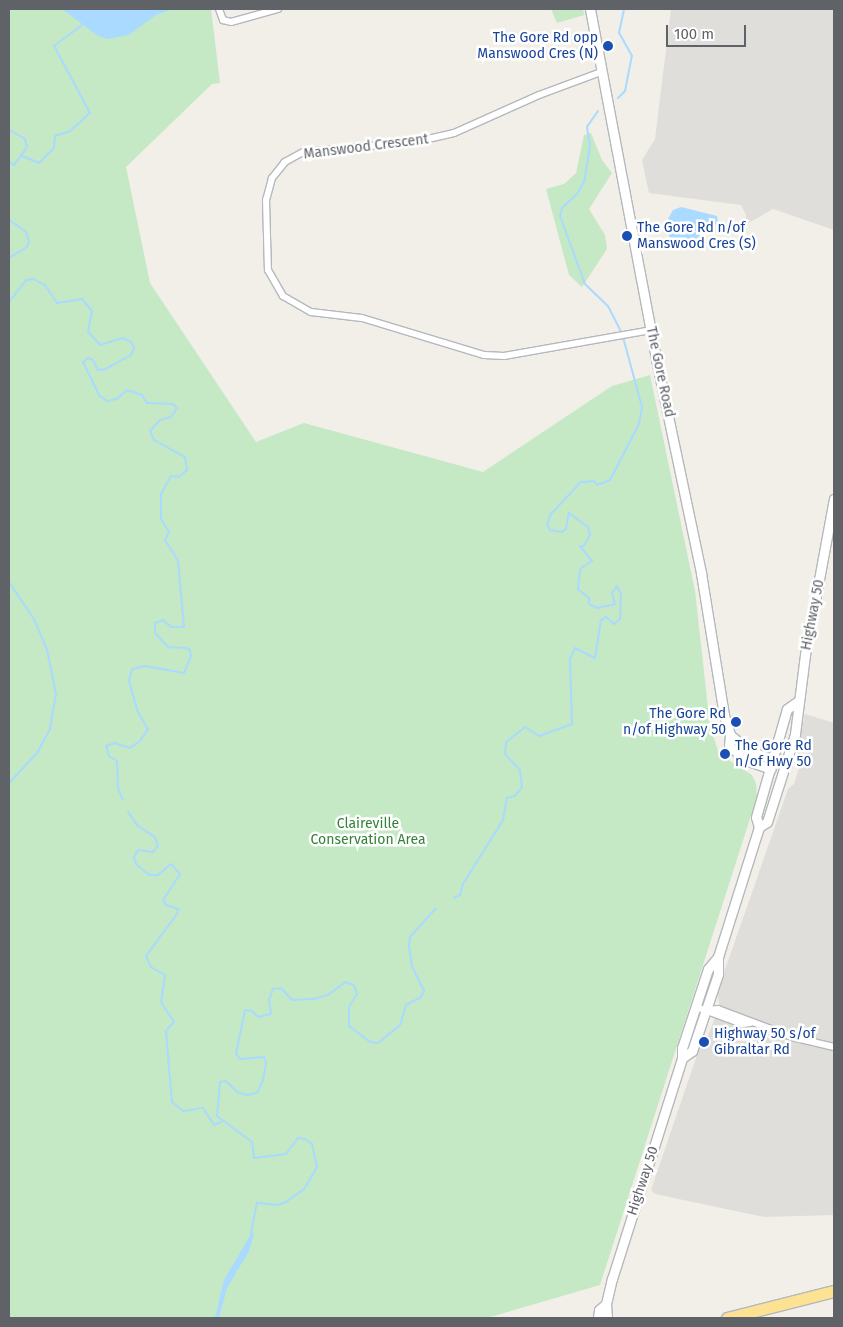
<!DOCTYPE html>
<html>
<head>
<meta charset="utf-8">
<style>
  body { margin:0 }
  #map { position:relative; width:843px; height:1327px; overflow:hidden; background:#f1efe8; font-family:"Fira Sans",sans-serif }
  div>[style] { position:absolute }
  .industrial>* { inset:0; background:#e0deda }
  .green>* { inset:0; background:#c5e8c5 }
  .water>* { inset:0; background:#aadaff }
  .stream>* { height:2px; margin:-1px; padding:0 1px; transform-origin:1px; border-radius:1px; background:#aadaff }
  .roads { filter:drop-shadow(1px 0 #b5b8bc) drop-shadow(-1px 0 #b5b8bc) drop-shadow(0 1px #b5b8bc) drop-shadow(0 -1px #b5b8bc) }
  .minor>* { height:6px; margin:-3px; padding:0 3px; transform-origin:3px; border-radius:3px; background:#fff }
  .secondary>* { height:9px; margin:-4.5px; padding:0 4.5px; transform-origin:4.5px; border-radius:4.5px; background:#fff }
  .motorway>* { height:11px; margin:-5.5px; padding:0 5.5px; transform-origin:5.5px; border-radius:5.5px; background:#fde293 }
  .dots>* { width:14px; height:14px; translate:-50% -50%; box-sizing:border-box; border:2px solid #fff; border-radius:50% }
  span { translate:-50% -50%; white-space:nowrap; text-align:center; line-height:1.15; -webkit-text-stroke:5px #fff; paint-order:stroke }
  .transit-label { font-size:14px; color:#164399 }
  .right { translate:-100% -50%; text-align:right }
  .left { translate:0 -50%; text-align:left }
  .street-label { font-size:14px; color:#5f6368 }
  .park-label { font-size:14px; color:#348238 }
  .frame { position:absolute; inset:0; border:10px solid #5f6368; pointer-events:none }
  .scale { position:absolute; left:666px; top:25px; width:80px; height:22px; box-sizing:border-box; border:2px solid #5f6368; border-top:0; padding-left:6px; font-size:15px; line-height:18px; white-space:nowrap; color:#5f6368; -webkit-text-stroke:4px #fff; paint-order:stroke }
</style>
</head>
<body>
<div id="map">
  <div class="industrial">
    <div style="clip-path:polygon(671px 9px,834px 9px,834px 230px,773px 209px,745px 225px,746px 215px,741px 205px,649px 193px,642px 160px,655px 139px)"></div>
    <div style="clip-path:polygon(805px 714px,834px 723px,834px 1215px,764px 1217px,655px 1194px,651px 1190px,700px 1046px,704px 1046px,713px 1023px,719px 1003px,717px 992px,748px 904px,788px 789px,794px 784px,801px 761px,797px 752px)"></div>
  </div>
  <div class="green">
    <div style="clip-path:polygon(9px 9px,211px 9px,220px 83px,212px 84px,126px 167px,150px 283px,256px 442px,304px 423px,483px 472px,612px 386px,650px 375px,695px 591px,710px 726px,719px 754px,752px 775px,756px 783px,757px 797px,600px 1285px,487px 1318px,9px 1318px)"></div>
    <div style="clip-path:polygon(551px 9px,583px 9px,584px 15px,557px 23px)"></div>
    <div style="clip-path:polygon(591px 133px,602px 160px,612px 173px,589px 209px,605px 235px,607px 249px,582px 287px,569px 275px,546px 189px,564px 184px,576px 173px,584px 135px)"></div>
  </div>
  <div class="water">
    <div style="clip-path:polygon(62px 9px,173px 9px,156px 15px,129px 35px,108px 39px,98px 36px)"></div>
    <div style="clip-path:polygon(681px 207px,717px 216px,718px 223px,690px 243px,671px 247px,667px 221px,673px 210px)"></div>
    <div style="clip-path:polygon(252px 1232px,254px 1234px,249px 1251px,227px 1288px,219px 1318px,215px 1318px,224px 1280px)"></div>
  </div>
  <div class="stream">
    <div style="left:618px;top:98px;width:10px;rotate:-45deg"></div>
    <div style="left:625px;top:91px;width:36px;rotate:-79deg"></div>
    <div style="left:632px;top:56px;width:26px;rotate:-119deg"></div>
    <div style="left:619px;top:33px;width:25px;rotate:-78deg"></div>
    <div style="left:598px;top:111px;width:19px;rotate:125deg"></div>
    <div style="left:587px;top:127px;width:19px;rotate:81deg"></div>
    <div style="left:590px;top:146px;width:33px;rotate:99deg"></div>
    <div style="left:585px;top:179px;width:16px;rotate:117deg"></div>
    <div style="left:578px;top:193px;width:22px;rotate:137deg"></div>
    <div style="left:562px;top:208px;width:8px;rotate:104deg"></div>
    <div style="left:560px;top:216px;width:72px;rotate:69.8deg"></div>
    <div style="left:585px;top:284px;width:32px;rotate:44deg"></div>
    <div style="left:608px;top:306px;width:29px;rotate:63deg"></div>
    <div style="left:9px;top:130px;width:18px;rotate:29deg"></div>
    <div style="left:25px;top:139px;width:8px;rotate:76deg"></div>
    <div style="left:27px;top:147px;width:22px;rotate:126deg"></div>
    <div style="left:14px;top:165px;width:6px;rotate:-149deg"></div>
    <div style="left:22px;top:156px;width:18px;rotate:22deg"></div>
    <div style="left:39px;top:163px;width:21px;rotate:-45deg"></div>
    <div style="left:54px;top:148px;width:12px;rotate:-85deg"></div>
    <div style="left:55px;top:136px;width:16px;rotate:-18deg"></div>
    <div style="left:70px;top:131px;width:27px;rotate:-42deg"></div>
    <div style="left:90px;top:113px;width:76px;rotate:-118.2deg"></div>
    <div style="left:54px;top:46px;width:36px;rotate:-37deg"></div>
    <div style="left:9px;top:220px;width:21px;rotate:35deg"></div>
    <div style="left:26px;top:232px;width:9px;rotate:72deg"></div>
    <div style="left:29px;top:241px;width:6px;rotate:108deg"></div>
    <div style="left:27px;top:247px;width:21px;rotate:149deg"></div>
    <div style="left:9px;top:302px;width:28px;rotate:-52deg"></div>
    <div style="left:26px;top:280px;width:8px;rotate:-7deg"></div>
    <div style="left:34px;top:279px;width:13px;rotate:29deg"></div>
    <div style="left:45px;top:285px;width:22px;rotate:56deg"></div>
    <div style="left:57px;top:303px;width:25px;rotate:-9deg"></div>
    <div style="left:82px;top:299px;width:16px;rotate:50deg"></div>
    <div style="left:92px;top:311px;width:21px;rotate:101deg"></div>
    <div style="left:88px;top:332px;width:18px;rotate:47deg"></div>
    <div style="left:100px;top:345px;width:24px;rotate:-17deg"></div>
    <div style="left:123px;top:338px;width:9px;rotate:27deg"></div>
    <div style="left:131px;top:342px;width:7px;rotate:63deg"></div>
    <div style="left:134px;top:348px;width:8px;rotate:113deg"></div>
    <div style="left:131px;top:355px;width:29px;rotate:151deg"></div>
    <div style="left:106px;top:369px;width:8px;rotate:173deg"></div>
    <div style="left:98px;top:370px;width:11px;rotate:-117deg"></div>
    <div style="left:93px;top:360px;width:5px;rotate:-158deg"></div>
    <div style="left:88px;top:358px;width:6px;rotate:141deg"></div>
    <div style="left:83px;top:362px;width:37px;rotate:64deg"></div>
    <div style="left:99px;top:395px;width:10px;rotate:37deg"></div>
    <div style="left:107px;top:401px;width:10px;rotate:-11deg"></div>
    <div style="left:117px;top:399px;width:13px;rotate:-42deg"></div>
    <div style="left:127px;top:390px;width:16px;rotate:18deg"></div>
    <div style="left:142px;top:395px;width:9px;rotate:58deg"></div>
    <div style="left:147px;top:403px;width:26px;rotate:2deg"></div>
    <div style="left:173px;top:404px;width:6px;rotate:45deg"></div>
    <div style="left:177px;top:408px;width:11px;rotate:124deg"></div>
    <div style="left:171px;top:417px;width:11px;rotate:165deg"></div>
    <div style="left:160px;top:420px;width:15px;rotate:132deg"></div>
    <div style="left:150px;top:431px;width:10px;rotate:66deg"></div>
    <div style="left:154px;top:440px;width:35px;rotate:29deg"></div>
    <div style="left:185px;top:457px;width:13px;rotate:81deg"></div>
    <div style="left:187px;top:470px;width:11px;rotate:139deg"></div>
    <div style="left:179px;top:477px;width:8px;rotate:-173deg"></div>
    <div style="left:171px;top:476px;width:21px;rotate:119deg"></div>
    <div style="left:161px;top:494px;width:25px;rotate:90deg"></div>
    <div style="left:161px;top:519px;width:15px;rotate:58deg"></div>
    <div style="left:169px;top:532px;width:9px;rotate:117deg"></div>
    <div style="left:165px;top:540px;width:25px;rotate:58deg"></div>
    <div style="left:178px;top:561px;width:66px;rotate:84.8deg"></div>
    <div style="left:184px;top:627px;width:13px;rotate:180deg"></div>
    <div style="left:171px;top:627px;width:11px;rotate:-139deg"></div>
    <div style="left:163px;top:620px;width:9px;rotate:159deg"></div>
    <div style="left:155px;top:623px;width:10px;rotate:90deg"></div>
    <div style="left:155px;top:633px;width:19px;rotate:47deg"></div>
    <div style="left:168px;top:647px;width:18px;rotate:3deg"></div>
    <div style="left:186px;top:648px;width:4px;rotate:27deg"></div>
    <div style="left:190px;top:650px;width:6px;rotate:81deg"></div>
    <div style="left:191px;top:656px;width:18px;rotate:112deg"></div>
    <div style="left:184px;top:673px;width:40px;rotate:-170deg"></div>
    <div style="left:145px;top:666px;width:13px;rotate:167deg"></div>
    <div style="left:132px;top:669px;width:12px;rotate:104deg"></div>
    <div style="left:129px;top:681px;width:32px;rotate:74deg"></div>
    <div style="left:138px;top:712px;width:20px;rotate:60deg"></div>
    <div style="left:148px;top:729px;width:14px;rotate:124deg"></div>
    <div style="left:140px;top:741px;width:12px;rotate:145deg"></div>
    <div style="left:130px;top:748px;width:16px;rotate:-162deg"></div>
    <div style="left:115px;top:743px;width:9px;rotate:162deg"></div>
    <div style="left:106px;top:746px;width:10px;rotate:73deg"></div>
    <div style="left:109px;top:756px;width:9px;rotate:32deg"></div>
    <div style="left:117px;top:761px;width:28px;rotate:88deg"></div>
    <div style="left:118px;top:789px;width:12px;rotate:66deg"></div>
    <div style="left:9px;top:582px;width:45px;rotate:56deg"></div>
    <div style="left:34px;top:619px;width:34px;rotate:67deg"></div>
    <div style="left:47px;top:650px;width:45px;rotate:78.4deg"></div>
    <div style="left:56px;top:694px;width:36px;rotate:100deg"></div>
    <div style="left:50px;top:729px;width:27px;rotate:118deg"></div>
    <div style="left:37px;top:753px;width:41px;rotate:133deg"></div>
    <div style="left:128px;top:812px;width:16px;rotate:55deg"></div>
    <div style="left:137px;top:825px;width:22px;rotate:34deg"></div>
    <div style="left:155px;top:837px;width:9px;rotate:72deg"></div>
    <div style="left:158px;top:846px;width:8px;rotate:130deg"></div>
    <div style="left:153px;top:852px;width:15px;rotate:-172deg"></div>
    <div style="left:138px;top:850px;width:8px;rotate:120deg"></div>
    <div style="left:134px;top:857px;width:7px;rotate:74deg"></div>
    <div style="left:136px;top:864px;width:17px;rotate:40deg"></div>
    <div style="left:149px;top:875px;width:9px"></div>
    <div style="left:158px;top:875px;width:17px;rotate:-40deg"></div>
    <div style="left:171px;top:864px;width:13px;rotate:48deg"></div>
    <div style="left:180px;top:874px;width:31px;rotate:123deg"></div>
    <div style="left:163px;top:900px;width:6px;rotate:59deg"></div>
    <div style="left:166px;top:905px;width:13px;rotate:18deg"></div>
    <div style="left:178px;top:909px;width:5px;rotate:101deg"></div>
    <div style="left:177px;top:914px;width:52px;rotate:126.4deg"></div>
    <div style="left:146px;top:956px;width:12px;rotate:66deg"></div>
    <div style="left:151px;top:967px;width:16px;rotate:30deg"></div>
    <div style="left:165px;top:975px;width:27px;rotate:98deg"></div>
    <div style="left:161px;top:1002px;width:24px;rotate:57deg"></div>
    <div style="left:174px;top:1022px;width:12px;rotate:132deg"></div>
    <div style="left:166px;top:1031px;width:71px;rotate:85.2deg"></div>
    <div style="left:172px;top:1102px;width:14px;rotate:39deg"></div>
    <div style="left:183px;top:1111px;width:20px;rotate:-9deg"></div>
    <div style="left:203px;top:1108px;width:20px;rotate:57deg"></div>
    <div style="left:214px;top:1125px;width:8px;rotate:-23deg"></div>
    <div style="left:454px;top:898px;width:7px;rotate:-27deg"></div>
    <div style="left:460px;top:895px;width:11px;rotate:-75deg"></div>
    <div style="left:463px;top:884px;width:75px;rotate:-58deg"></div>
    <div style="left:503px;top:820px;width:22px;rotate:-80deg"></div>
    <div style="left:507px;top:798px;width:8px;rotate:-14deg"></div>
    <div style="left:515px;top:796px;width:11px;rotate:-52deg"></div>
    <div style="left:522px;top:787px;width:17px;rotate:-97deg"></div>
    <div style="left:520px;top:770px;width:22px;rotate:-133deg"></div>
    <div style="left:505px;top:754px;width:12px;rotate:-85deg"></div>
    <div style="left:506px;top:742px;width:24px;rotate:-38deg"></div>
    <div style="left:525px;top:727px;width:17px;rotate:33deg"></div>
    <div style="left:539px;top:736px;width:35px;rotate:-20deg"></div>
    <div style="left:572px;top:724px;width:65px;rotate:-91.8deg"></div>
    <div style="left:570px;top:659px;width:12px;rotate:-66deg"></div>
    <div style="left:575px;top:648px;width:22px;rotate:27deg"></div>
    <div style="left:595px;top:658px;width:38px;rotate:-81deg"></div>
    <div style="left:601px;top:620px;width:6px;rotate:-31deg"></div>
    <div style="left:606px;top:617px;width:11px;rotate:41deg"></div>
    <div style="left:614px;top:624px;width:8px;rotate:-40deg"></div>
    <div style="left:620px;top:619px;width:25px;rotate:-88deg"></div>
    <div style="left:621px;top:594px;width:9px;rotate:-117deg"></div>
    <div style="left:617px;top:586px;width:9px;rotate:126deg"></div>
    <div style="left:612px;top:593px;width:11px;rotate:75deg"></div>
    <div style="left:615px;top:604px;width:18px;rotate:167deg"></div>
    <div style="left:597px;top:608px;width:9px;rotate:-153deg"></div>
    <div style="left:589px;top:604px;width:6px;rotate:-90deg"></div>
    <div style="left:589px;top:598px;width:14px;rotate:-141deg"></div>
    <div style="left:578px;top:589px;width:20px;rotate:-84deg"></div>
    <div style="left:580px;top:569px;width:14px;rotate:-34deg"></div>
    <div style="left:592px;top:561px;width:19px;rotate:-129deg"></div>
    <div style="left:580px;top:546px;width:4px"></div>
    <div style="left:584px;top:546px;width:13px;rotate:-61deg"></div>
    <div style="left:590px;top:535px;width:8px;rotate:-104deg"></div>
    <div style="left:588px;top:527px;width:24px;rotate:-144deg"></div>
    <div style="left:569px;top:513px;width:16px;rotate:101deg"></div>
    <div style="left:566px;top:529px;width:5px;rotate:143deg"></div>
    <div style="left:562px;top:532px;width:12px;rotate:-171deg"></div>
    <div style="left:550px;top:530px;width:7px;rotate:-117deg"></div>
    <div style="left:547px;top:524px;width:11px;rotate:-68deg"></div>
    <div style="left:551px;top:514px;width:44px;rotate:-46.8deg"></div>
    <div style="left:581px;top:482px;width:13px;rotate:-4deg"></div>
    <div style="left:594px;top:481px;width:5px;rotate:53deg"></div>
    <div style="left:597px;top:485px;width:14px;rotate:-21deg"></div>
    <div style="left:610px;top:480px;width:63px;rotate:-62.6deg"></div>
    <div style="left:639px;top:424px;width:17px;rotate:-80deg"></div>
    <div style="left:642px;top:407px;width:73px;rotate:-105.2deg"></div>
    <div style="left:251px;top:1233px;width:31px;rotate:-79deg"></div>
    <div style="left:257px;top:1203px;width:21px;rotate:5deg"></div>
    <div style="left:278px;top:1205px;width:9px;rotate:-21deg"></div>
    <div style="left:286px;top:1202px;width:22px;rotate:-36deg"></div>
    <div style="left:304px;top:1189px;width:26px;rotate:-59deg"></div>
    <div style="left:317px;top:1167px;width:24px;rotate:-102deg"></div>
    <div style="left:312px;top:1144px;width:9px;rotate:-144deg"></div>
    <div style="left:305px;top:1139px;width:7px;rotate:-172deg"></div>
    <div style="left:298px;top:1138px;width:20px;rotate:127deg"></div>
    <div style="left:286px;top:1154px;width:32px;rotate:173deg"></div>
    <div style="left:254px;top:1158px;width:16px;rotate:-97deg"></div>
    <div style="left:252px;top:1142px;width:44px;rotate:-143.4deg"></div>
    <div style="left:217px;top:1116px;width:34px;rotate:-85deg"></div>
    <div style="left:220px;top:1082px;width:6px;rotate:-9deg"></div>
    <div style="left:226px;top:1081px;width:16px;rotate:45deg"></div>
    <div style="left:237px;top:1092px;width:10px;rotate:17deg"></div>
    <div style="left:247px;top:1095px;width:10px;rotate:-11deg"></div>
    <div style="left:257px;top:1093px;width:14px;rotate:-65deg"></div>
    <div style="left:263px;top:1080px;width:17px;rotate:-80deg"></div>
    <div style="left:266px;top:1063px;width:6px;rotate:-108deg"></div>
    <div style="left:264px;top:1057px;width:24px;rotate:175deg"></div>
    <div style="left:240px;top:1059px;width:6px;rotate:-129deg"></div>
    <div style="left:236px;top:1054px;width:45px;rotate:-78.4deg"></div>
    <div style="left:245px;top:1010px;width:7px;rotate:8deg"></div>
    <div style="left:252px;top:1011px;width:8px;rotate:45deg"></div>
    <div style="left:258px;top:1017px;width:13px;rotate:-13deg"></div>
    <div style="left:271px;top:1014px;width:14px;rotate:-98deg"></div>
    <div style="left:269px;top:1000px;width:12px;rotate:-70deg"></div>
    <div style="left:273px;top:989px;width:8px;rotate:-7deg"></div>
    <div style="left:281px;top:988px;width:16px;rotate:47deg"></div>
    <div style="left:292px;top:1000px;width:22px;rotate:-3deg"></div>
    <div style="left:314px;top:999px;width:15px;rotate:-16deg"></div>
    <div style="left:328px;top:995px;width:21px;rotate:-37deg"></div>
    <div style="left:345px;top:982px;width:9px;rotate:18deg"></div>
    <div style="left:354px;top:985px;width:9px;rotate:72deg"></div>
    <div style="left:357px;top:994px;width:15px;rotate:122deg"></div>
    <div style="left:349px;top:1007px;width:19px;rotate:90deg"></div>
    <div style="left:349px;top:1026px;width:26px;rotate:37deg"></div>
    <div style="left:370px;top:1042px;width:8px;rotate:7deg"></div>
    <div style="left:378px;top:1043px;width:28px;rotate:-39deg"></div>
    <div style="left:400px;top:1025px;width:21px;rotate:-73deg"></div>
    <div style="left:406px;top:1005px;width:17px;rotate:-28deg"></div>
    <div style="left:421px;top:997px;width:7px;rotate:-63deg"></div>
    <div style="left:424px;top:991px;width:28px;rotate:-116deg"></div>
    <div style="left:412px;top:966px;width:20px;rotate:-99deg"></div>
    <div style="left:409px;top:946px;width:9px;rotate:-84deg"></div>
    <div style="left:410px;top:937px;width:38px;rotate:-48deg"></div>
  </div>
  <div class="roads">
    <div class="minor">
      <div style="left:219px;top:9px;width:12px;rotate:70deg"></div>
      <div style="left:223px;top:20px;width:8px;rotate:14deg"></div>
      <div style="left:231px;top:22px;width:49px;rotate:-15.5deg"></div>
      <div style="left:601px;top:72px;width:66px;rotate:159.6deg"></div>
      <div style="left:539px;top:95px;width:93px;rotate:155.9deg"></div>
      <div style="left:454px;top:133px;width:40px;rotate:167deg"></div>
      <div style="left:415px;top:142px;width:112px;rotate:174.9deg"></div>
      <div style="left:303px;top:152px;width:21px;rotate:151deg"></div>
      <div style="left:285px;top:162px;width:21px;rotate:129deg"></div>
      <div style="left:272px;top:178px;width:23px;rotate:105deg"></div>
      <div style="left:266px;top:200px;width:70px;rotate:88.4deg"></div>
      <div style="left:268px;top:270px;width:30px;rotate:60deg"></div>
      <div style="left:283px;top:296px;width:32px;rotate:30deg"></div>
      <div style="left:311px;top:312px;width:51px;rotate:6.7deg"></div>
      <div style="left:362px;top:318px;width:127px;rotate:16.9deg"></div>
      <div style="left:484px;top:355px;width:20px;rotate:3deg"></div>
      <div style="left:504px;top:356px;width:149px;rotate:-10deg"></div>
      <div style="left:696px;top:1007px;width:49px;rotate:20.3deg"></div>
      <div style="left:742px;top:1024px;width:8px;rotate:-7deg"></div>
      <div style="left:706px;top:1010px;width:12px;rotate:-5deg"></div>
      <div style="left:718px;top:1009px;width:79px;rotate:20.7deg"></div>
      <div style="left:792px;top:1037px;width:43px;rotate:13.4deg"></div>
    </div>
    <div class="secondary">
      <div style="left:590px;top:9px;width:356px;rotate:79.3deg"></div>
      <div style="left:656px;top:359px;width:219px;rotate:78.1deg"></div>
      <div style="left:701px;top:573px;width:144px;rotate:80.8deg"></div>
      <div style="left:724px;top:715px;width:21px;rotate:73deg"></div>
      <div style="left:730px;top:735px;width:11px;rotate:95deg"></div>
      <div style="left:729px;top:746px;width:24px;rotate:38deg"></div>
      <div style="left:748px;top:761px;width:24px;rotate:19deg"></div>
      <div style="left:730px;top:735px;width:28px;rotate:38deg"></div>
      <div style="left:752px;top:752px;width:37px;rotate:19deg"></div>
      <div style="left:759px;top:827px;width:9px;rotate:-32deg"></div>
      <div style="left:767px;top:822px;width:92px;rotate:-72.3deg"></div>
      <div style="left:795px;top:734px;width:80px;rotate:-82.8deg"></div>
      <div style="left:805px;top:655px;width:159px;rotate:-79.5deg"></div>
      <div style="left:682px;top:1058px;width:12px;rotate:-35deg"></div>
      <div style="left:692px;top:1051px;width:81px;rotate:-71.3deg"></div>
      <div style="left:718px;top:974px;width:17px;rotate:-90deg"></div>
      <div style="left:718px;top:957px;width:136px;rotate:-72.5deg"></div>
      <div style="left:759px;top:827px;width:10px;rotate:-107deg"></div>
      <div style="left:756px;top:817px;width:112px;rotate:-74deg"></div>
      <div style="left:787px;top:709px;width:14px;rotate:-36deg"></div>
      <div style="left:598px;top:1318px;width:8px;rotate:-83deg"></div>
      <div style="left:599px;top:1310px;width:9px;rotate:-41deg"></div>
      <div style="left:607px;top:1318px;width:14px;rotate:-94deg"></div>
      <div style="left:606px;top:1304px;width:26px;rotate:-77deg"></div>
      <div style="left:612px;top:1279px;width:232px;rotate:-72.4deg"></div>
      <div style="left:682px;top:1058px;width:10px;rotate:-90deg"></div>
      <div style="left:682px;top:1048px;width:83px;rotate:-71.8deg"></div>
      <div style="left:708px;top:969px;width:16px;rotate:-50deg"></div>
    </div>
    <div class="motorway">
      <div style="left:727px;top:1318px;width:110px;rotate:-14.2deg"></div>
    </div>
  </div>
  <div class="dots">
    <div style="left:608px;top:46px;background:#1a4fb4"></div>
    <div style="left:627px;top:236px;background:#1a4fb4"></div>
    <div style="left:736px;top:722px;background:#1a4fb4"></div>
    <div style="left:725px;top:754px;background:#1a4fb4"></div>
    <div style="left:704px;top:1042px;background:#1a4fb4"></div>
  </div>
  <div class="transit-label">
    <span class="right" style="left:598px;top:46px">The Gore Rd opp<br>Manswood Cres (N)</span>
    <span class="left" style="left:637px;top:236px">The Gore Rd n/of<br>Manswood Cres (S)</span>
    <span class="right" style="left:726px;top:722px">The Gore Rd<br>n/of Highway 50</span>
    <span class="left" style="left:735px;top:754px">The Gore Rd<br>n/of Hwy 50</span>
    <span class="left" style="left:714px;top:1042px">Highway 50 s/of<br>Gibraltar Rd</span>
  </div>
  <div class="street-label">
    <span style="left:366px;top:147px;rotate:-7deg">Manswood Crescent</span>
    <span style="left:660px;top:372px;rotate:78deg">The Gore Road</span>
    <span style="left:813px;top:615px;rotate:-79deg">Highway 50</span>
    <span style="left:643px;top:1181px;rotate:-72deg">Highway 50</span>
  </div>
  <div class="park-label">
    <span style="left:368px;top:832px">Claireville<br>Conservation Area</span>
  </div>
  <div class="frame"></div>
  <div class="scale">100 m</div>
</div>
</body>
</html>
